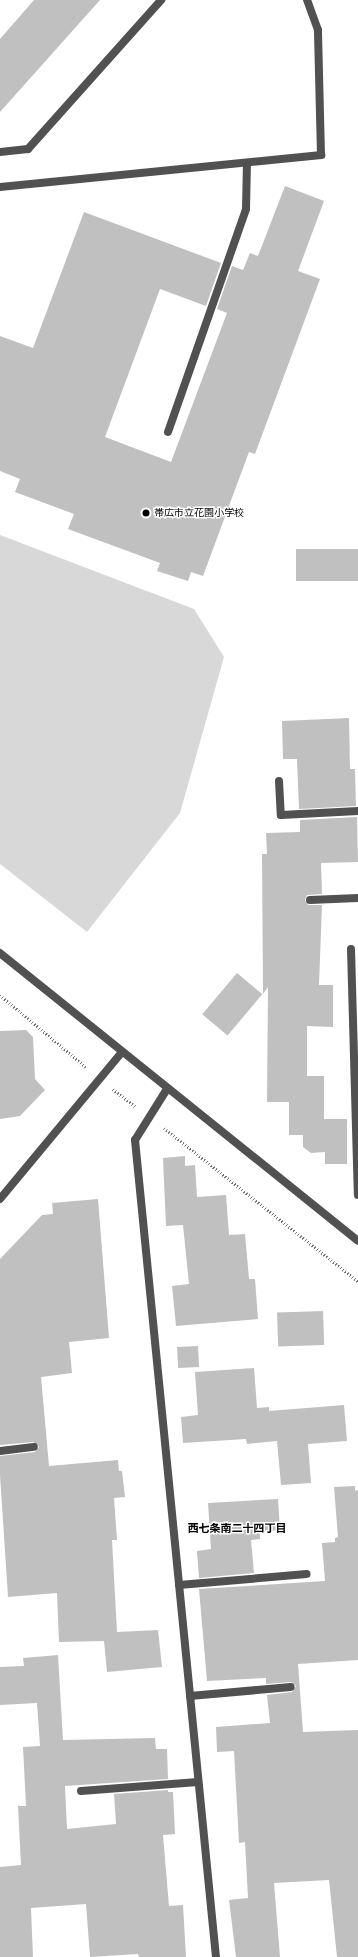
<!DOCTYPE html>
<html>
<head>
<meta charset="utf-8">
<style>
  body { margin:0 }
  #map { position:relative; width:358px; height:1957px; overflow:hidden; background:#fff; font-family:"Roboto Condensed","Noto Sans JP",sans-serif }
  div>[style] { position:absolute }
  .green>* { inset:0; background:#d8d8d8 }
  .building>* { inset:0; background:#c0c0c0; transform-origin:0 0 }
  .path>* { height:2.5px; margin-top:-1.25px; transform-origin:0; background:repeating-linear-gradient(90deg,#737373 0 1px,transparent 0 3px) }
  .service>* { height:8px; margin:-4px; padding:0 4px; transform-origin:4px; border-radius:4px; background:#515151 }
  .minor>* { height:8px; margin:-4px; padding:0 4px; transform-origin:4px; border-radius:4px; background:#515151 }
  .dots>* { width:11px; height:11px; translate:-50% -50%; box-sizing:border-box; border:2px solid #fff; border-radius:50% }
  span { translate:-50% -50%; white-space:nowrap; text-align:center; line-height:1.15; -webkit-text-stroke:3px #fff; paint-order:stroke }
  .poi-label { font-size:10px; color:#000 }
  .left { translate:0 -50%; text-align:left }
  .neighbourhood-label { font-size:11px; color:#000; font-weight:700 }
</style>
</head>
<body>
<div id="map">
  <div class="green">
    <div style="clip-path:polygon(0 535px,194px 609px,224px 657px,180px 813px,87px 932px,0 864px)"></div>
  </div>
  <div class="building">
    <div style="clip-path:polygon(34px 0,100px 0,0 112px,0 39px)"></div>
    <div style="clip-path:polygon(285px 186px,324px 201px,298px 271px,320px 279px,255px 454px,249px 452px,203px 576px,191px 572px,188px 581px,157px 571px,160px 563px,68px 529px,74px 514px,15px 492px,20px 479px,0 471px,0 336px,33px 348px,84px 212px,221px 263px,206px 306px,160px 289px,105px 437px,171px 462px,227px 313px,217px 309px,232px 266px,243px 270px,250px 253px,258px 256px)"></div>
    <div style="left:358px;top:549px;width:32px;height:62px;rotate:90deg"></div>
    <div style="clip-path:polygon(349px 718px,350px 769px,355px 769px,356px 806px,299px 809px,297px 759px,283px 759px,282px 721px)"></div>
    <div style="clip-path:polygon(357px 817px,358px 862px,321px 863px,322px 894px,307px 895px,305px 900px,308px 905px,322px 905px,319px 985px,333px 985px,333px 1027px,307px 1026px,307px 1076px,324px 1076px,324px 1119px,347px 1119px,347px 1164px,325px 1164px,325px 1152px,311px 1153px,303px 1147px,303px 1135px,289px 1135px,289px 1102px,267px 1102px,268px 987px,263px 994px,262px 854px,267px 854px,266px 833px,300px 832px,300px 820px)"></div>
    <div style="left:237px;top:973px;width:33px;height:54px;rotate:40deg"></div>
    <div style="clip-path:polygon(26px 1030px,33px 1037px,35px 1079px,45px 1090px,20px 1116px,0 1119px,0 1031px)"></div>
    <div style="clip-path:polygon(185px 1156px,185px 1166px,195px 1165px,197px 1197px,226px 1195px,229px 1235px,245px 1234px,249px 1279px,255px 1279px,258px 1319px,176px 1326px,172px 1286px,189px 1284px,183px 1225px,166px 1226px,163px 1158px)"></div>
    <div style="clip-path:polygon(98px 1199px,109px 1338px,69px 1342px,72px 1373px,41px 1377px,49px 1466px,118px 1460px,119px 1471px,122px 1471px,125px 1497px,114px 1498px,117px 1540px,112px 1540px,117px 1632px,158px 1630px,162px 1667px,107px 1672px,104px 1641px,59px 1642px,57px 1593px,8px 1597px,0 1475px,0 1456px,35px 1452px,39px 1447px,34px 1442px,0 1445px,0 1259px,42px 1215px,53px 1214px,52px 1203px)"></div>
    <div style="left:323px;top:1311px;width:34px;height:46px;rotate:88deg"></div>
    <div style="left:198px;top:1346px;width:21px;height:21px;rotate:87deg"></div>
    <div style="clip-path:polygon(254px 1368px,257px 1408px,269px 1407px,269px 1411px,344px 1405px,347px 1441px,308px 1444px,311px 1483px,281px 1485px,277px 1441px,247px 1444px,246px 1439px,183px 1443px,181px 1417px,198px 1415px,195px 1372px)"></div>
    <div style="clip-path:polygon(355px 1486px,355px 1491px,358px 1490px,358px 1660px,298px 1664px,303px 1732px,358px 1730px,358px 1957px,337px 1957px,329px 1880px,274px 1883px,280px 1957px,236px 1957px,229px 1900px,248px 1898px,245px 1842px,239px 1843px,234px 1751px,217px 1752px,216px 1727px,270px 1723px,267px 1695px,292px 1692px,296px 1686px,291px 1682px,266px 1684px,266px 1678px,207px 1681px,199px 1589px,325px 1581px,322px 1543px,335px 1542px,335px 1538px,338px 1537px,334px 1487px)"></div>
    <div style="clip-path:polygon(278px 1499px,280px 1530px,260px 1532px,260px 1539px,251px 1540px,254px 1573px,199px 1578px,197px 1551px,211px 1549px,208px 1503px)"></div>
    <div style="clip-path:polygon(58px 1655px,63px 1740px,155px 1738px,156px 1749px,167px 1749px,168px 1779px,65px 1786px,67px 1829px,116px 1824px,114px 1794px,168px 1790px,168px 1792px,173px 1792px,175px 1834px,163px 1835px,169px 1906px,183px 1905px,186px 1957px,139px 1957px,138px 1954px,90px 1957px,86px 1904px,31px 1908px,33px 1957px,0 1957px,0 1867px,21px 1865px,18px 1806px,26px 1806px,23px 1747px,40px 1746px,37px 1703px,0 1705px,0 1667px,24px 1666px,23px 1658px)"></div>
  </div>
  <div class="path">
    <div style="left:0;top:995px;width:112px;rotate:39.9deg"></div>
    <div style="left:113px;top:1089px;width:29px;rotate:38deg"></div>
    <div style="left:164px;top:1128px;width:247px;rotate:38.3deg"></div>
  </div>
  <div class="service">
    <div style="left:0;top:152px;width:28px;rotate:-6deg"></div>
    <div style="left:28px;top:149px;width:200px;rotate:-48.2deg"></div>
    <div style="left:168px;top:432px;width:236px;rotate:-70.7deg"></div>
    <div style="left:246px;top:209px;width:46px;rotate:-88.8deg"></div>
    <div style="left:279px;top:781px;width:34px;rotate:87deg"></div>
    <div style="left:281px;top:815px;width:77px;rotate:-3deg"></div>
    <div style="left:310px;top:900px;width:48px;rotate:-2.4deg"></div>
    <div style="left:351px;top:949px;width:246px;rotate:88.4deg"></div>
    <div style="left:0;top:1451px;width:34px;rotate:-7deg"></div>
    <div style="left:179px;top:1585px;width:128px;rotate:-4.9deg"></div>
    <div style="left:190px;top:1696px;width:101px;rotate:-5.1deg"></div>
    <div style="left:81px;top:1791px;width:117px;rotate:-4.4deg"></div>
  </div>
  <div class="minor">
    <div style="left:0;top:187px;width:323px;rotate:-5.7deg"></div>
    <div style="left:321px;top:155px;width:125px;rotate:-91.4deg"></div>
    <div style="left:318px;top:30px;width:32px;rotate:-110deg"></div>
    <div style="left:0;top:953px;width:459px;rotate:38.8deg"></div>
    <div style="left:167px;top:1089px;width:60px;rotate:122.1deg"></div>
    <div style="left:135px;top:1140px;width:821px;rotate:84.34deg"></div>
    <div style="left:0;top:1199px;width:191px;rotate:-50.3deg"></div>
  </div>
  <div class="dots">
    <div style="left:146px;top:513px;background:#000"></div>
  </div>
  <div class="poi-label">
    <span class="left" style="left:154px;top:513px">帯広市立花園小学校</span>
  </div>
  <div class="neighbourhood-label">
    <span style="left:237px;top:1529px">西七条南二十四丁目</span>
  </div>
</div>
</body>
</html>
